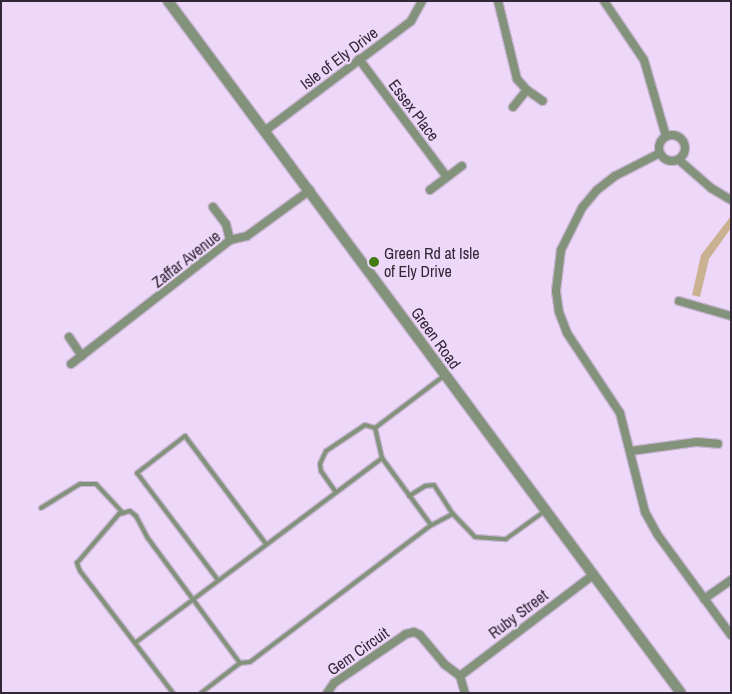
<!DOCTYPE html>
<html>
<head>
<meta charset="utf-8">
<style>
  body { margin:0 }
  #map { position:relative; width:732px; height:694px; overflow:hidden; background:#eed8f9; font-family:"Archivo Narrow",sans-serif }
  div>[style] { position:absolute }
  .green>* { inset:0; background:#cab191 }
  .roads { filter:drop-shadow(1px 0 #c8b5d2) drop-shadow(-1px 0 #c8b5d2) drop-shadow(0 1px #c8b5d2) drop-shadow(0 -1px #c8b5d2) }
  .service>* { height:4px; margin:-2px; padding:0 2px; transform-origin:2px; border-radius:2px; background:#83927a }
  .minor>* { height:8px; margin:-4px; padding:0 4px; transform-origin:4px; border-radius:4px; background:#83927a }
  .minor>.ring { margin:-4px; padding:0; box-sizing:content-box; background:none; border:8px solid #83927a; border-radius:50% }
  .tertiary>* { height:10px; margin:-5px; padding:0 5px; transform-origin:5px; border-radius:5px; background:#83927a }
  .dots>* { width:14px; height:14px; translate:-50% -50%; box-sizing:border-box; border:2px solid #eed8f9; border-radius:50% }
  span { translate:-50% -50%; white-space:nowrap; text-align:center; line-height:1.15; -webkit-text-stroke:4.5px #eed8f9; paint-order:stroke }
  .street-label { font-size:16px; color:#312736 }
  .poi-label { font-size:16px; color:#312736 }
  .left { translate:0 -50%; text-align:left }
  .frame { position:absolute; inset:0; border:2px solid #312736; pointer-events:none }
</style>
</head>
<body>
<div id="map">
  <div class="green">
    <div style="clip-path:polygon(731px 216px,731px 228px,709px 259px,700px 297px,692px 295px,701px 255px)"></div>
  </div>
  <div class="roads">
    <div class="service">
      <div style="left:375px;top:428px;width:88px;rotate:-37.1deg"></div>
      <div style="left:409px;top:496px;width:19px;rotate:-32deg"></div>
      <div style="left:425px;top:486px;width:9px;rotate:-6deg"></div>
      <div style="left:434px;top:485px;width:35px;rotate:57deg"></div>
      <div style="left:453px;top:514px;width:32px;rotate:46deg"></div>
      <div style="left:475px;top:537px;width:31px;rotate:4deg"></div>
      <div style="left:506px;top:539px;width:48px;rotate:-35.7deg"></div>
      <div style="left:41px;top:508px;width:46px;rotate:-31.6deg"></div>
      <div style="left:80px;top:484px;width:16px"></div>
      <div style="left:96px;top:484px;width:40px;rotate:47deg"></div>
      <div style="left:430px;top:526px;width:26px;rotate:-28deg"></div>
      <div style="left:218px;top:580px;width:134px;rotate:-127.1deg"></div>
      <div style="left:137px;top:473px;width:61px;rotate:-37.6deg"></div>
      <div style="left:185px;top:436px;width:135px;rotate:53.1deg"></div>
      <div style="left:135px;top:643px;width:309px;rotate:-36.8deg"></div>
      <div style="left:173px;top:693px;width:153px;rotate:-127.3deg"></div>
      <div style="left:80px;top:571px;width:9px;rotate:-111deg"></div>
      <div style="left:77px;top:563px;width:65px;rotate:-49.4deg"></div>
      <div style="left:119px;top:514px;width:11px;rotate:-15deg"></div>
      <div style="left:130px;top:511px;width:8px;rotate:40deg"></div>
      <div style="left:136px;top:516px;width:24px;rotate:62deg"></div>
      <div style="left:147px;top:537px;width:157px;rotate:53.6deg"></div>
      <div style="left:201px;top:693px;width:49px;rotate:-37.6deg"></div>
      <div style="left:240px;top:663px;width:10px;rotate:-6deg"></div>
      <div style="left:250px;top:662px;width:227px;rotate:-37.1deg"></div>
      <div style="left:431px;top:525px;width:83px;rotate:-126.2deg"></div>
      <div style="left:382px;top:458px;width:31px;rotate:-103deg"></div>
      <div style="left:375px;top:428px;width:10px;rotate:-163deg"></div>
      <div style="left:365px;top:425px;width:47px;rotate:146.3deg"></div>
      <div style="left:326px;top:451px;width:14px;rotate:115deg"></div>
      <div style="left:320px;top:464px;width:7px;rotate:82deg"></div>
      <div style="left:321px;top:471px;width:24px;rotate:55deg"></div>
    </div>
    <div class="minor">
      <div style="left:498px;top:1px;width:80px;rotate:76.3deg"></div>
      <div style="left:517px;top:79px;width:15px;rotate:48deg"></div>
      <div style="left:604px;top:1px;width:71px;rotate:55.9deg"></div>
      <div style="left:644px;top:60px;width:79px;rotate:73.9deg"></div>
      <div style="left:359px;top:59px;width:147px;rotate:53.3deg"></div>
      <div style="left:513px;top:107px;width:22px;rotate:-51deg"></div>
      <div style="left:527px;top:90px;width:19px;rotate:35deg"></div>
      <div style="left:266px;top:130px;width:181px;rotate:-36.9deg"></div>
      <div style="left:411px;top:21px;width:23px;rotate:-61deg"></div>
      <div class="ring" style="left:659px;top:135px;width:18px;height:18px"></div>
      <div style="left:660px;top:153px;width:51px;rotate:152.9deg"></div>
      <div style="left:615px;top:176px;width:23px;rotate:142deg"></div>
      <div style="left:597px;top:190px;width:23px;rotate:130deg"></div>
      <div style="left:582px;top:208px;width:47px;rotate:116.6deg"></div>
      <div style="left:561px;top:250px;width:41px;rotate:97deg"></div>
      <div style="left:556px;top:291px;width:21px;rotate:82deg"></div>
      <div style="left:559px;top:312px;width:22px;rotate:69deg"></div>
      <div style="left:567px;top:333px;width:96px;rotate:56.5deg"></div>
      <div style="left:620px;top:413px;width:102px;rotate:75.8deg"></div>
      <div style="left:645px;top:512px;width:25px;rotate:61deg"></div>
      <div style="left:657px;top:534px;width:125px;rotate:53.8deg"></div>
      <div style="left:679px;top:160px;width:43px;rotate:41.2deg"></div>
      <div style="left:711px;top:188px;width:23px;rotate:31deg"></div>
      <div style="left:430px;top:190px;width:40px;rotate:-37deg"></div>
      <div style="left:213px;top:207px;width:21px;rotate:53deg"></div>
      <div style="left:226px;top:224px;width:16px;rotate:76deg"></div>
      <div style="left:679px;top:301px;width:54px;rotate:16.1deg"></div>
      <div style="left:69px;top:337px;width:23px;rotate:56deg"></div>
      <div style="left:71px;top:364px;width:202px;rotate:-37.9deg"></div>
      <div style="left:230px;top:240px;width:17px;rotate:-13deg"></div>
      <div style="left:247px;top:236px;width:78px;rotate:-36.1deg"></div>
      <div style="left:631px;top:451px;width:67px;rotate:-7.8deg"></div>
      <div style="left:697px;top:442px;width:21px;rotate:5deg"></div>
      <div style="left:704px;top:599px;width:33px;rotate:-35deg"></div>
      <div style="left:460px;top:676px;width:167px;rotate:-37.2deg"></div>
      <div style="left:327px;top:693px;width:12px;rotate:-55deg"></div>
      <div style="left:334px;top:683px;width:87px;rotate:-34.2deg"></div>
      <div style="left:406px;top:634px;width:8px;rotate:-14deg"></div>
      <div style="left:414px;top:632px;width:7px;rotate:27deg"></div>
      <div style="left:420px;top:635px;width:38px;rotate:50deg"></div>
      <div style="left:444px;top:664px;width:20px;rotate:37deg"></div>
      <div style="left:460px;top:676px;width:18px;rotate:74deg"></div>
    </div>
    <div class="tertiary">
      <div style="left:168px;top:1px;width:861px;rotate:53.45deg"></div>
    </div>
  </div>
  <div class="dots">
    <div style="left:374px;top:262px;background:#447c12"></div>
  </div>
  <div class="street-label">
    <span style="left:339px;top:58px;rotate:-37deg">Isle of Ely Drive</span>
    <span style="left:414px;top:110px;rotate:53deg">Essex Place</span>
    <span style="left:186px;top:259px;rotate:-38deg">Zaffar Avenue</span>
    <span style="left:436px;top:338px;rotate:54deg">Green Road</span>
    <span style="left:518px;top:614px;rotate:-37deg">Ruby Street</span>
    <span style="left:358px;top:651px;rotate:-35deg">Gem Circuit</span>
  </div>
  <div class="poi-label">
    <span class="left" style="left:384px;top:262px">Green Rd at Isle<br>of Ely Drive</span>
  </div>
  <div class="frame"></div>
</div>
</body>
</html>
